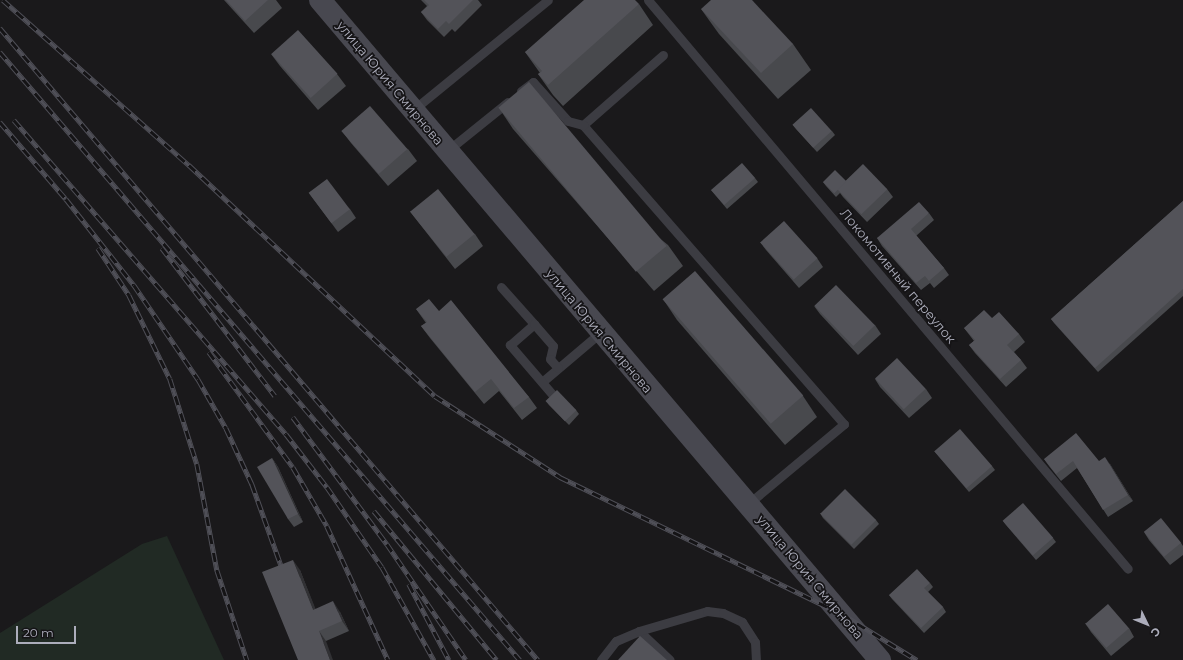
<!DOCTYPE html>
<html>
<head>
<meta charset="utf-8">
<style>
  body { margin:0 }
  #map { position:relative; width:1183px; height:660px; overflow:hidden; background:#1a191b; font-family:Montserrat,sans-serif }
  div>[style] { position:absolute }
  .green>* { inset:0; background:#212a24 }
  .lane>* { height:9px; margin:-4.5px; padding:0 4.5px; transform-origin:4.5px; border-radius:4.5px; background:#3c3c42 }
  .secondary>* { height:22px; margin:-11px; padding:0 11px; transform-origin:11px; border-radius:11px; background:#484850 }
  .rail>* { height:4.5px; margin-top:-2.25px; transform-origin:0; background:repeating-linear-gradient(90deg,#151416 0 9px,#4f4f57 0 18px); box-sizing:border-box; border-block:1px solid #4f4f57 }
  .wall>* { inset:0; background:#48494d }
  .shaded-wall>* { inset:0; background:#313134 }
  .building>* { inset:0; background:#535359; transform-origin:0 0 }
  span { translate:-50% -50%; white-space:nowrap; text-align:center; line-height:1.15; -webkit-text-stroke:3.5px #151416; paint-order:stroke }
  .street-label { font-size:13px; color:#acadbb }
  .north { position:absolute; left:1127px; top:604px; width:40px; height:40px; -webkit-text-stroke:3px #151416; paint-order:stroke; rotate:133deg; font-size:11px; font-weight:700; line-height:16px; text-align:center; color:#acadbb }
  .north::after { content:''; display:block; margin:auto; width:14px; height:18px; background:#acadbb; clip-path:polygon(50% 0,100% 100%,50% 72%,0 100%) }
  .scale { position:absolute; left:16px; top:626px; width:60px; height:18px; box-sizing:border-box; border:2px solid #acadbb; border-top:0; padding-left:5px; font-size:12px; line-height:14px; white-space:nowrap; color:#acadbb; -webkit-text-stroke:3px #151416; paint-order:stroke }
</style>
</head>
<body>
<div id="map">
  <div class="green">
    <div style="clip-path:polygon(167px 536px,224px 660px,0 660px,0 633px,142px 544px)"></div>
  </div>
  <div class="lane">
    <div style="left:648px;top:0;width:744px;rotate:49.85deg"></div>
    <div style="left:663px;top:55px;width:106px;rotate:138.8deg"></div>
    <div style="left:583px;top:125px;width:397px;rotate:48.9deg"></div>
    <div style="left:844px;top:424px;width:125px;rotate:140.2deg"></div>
    <div style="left:521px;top:91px;width:15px;rotate:-37deg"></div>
    <div style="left:533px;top:82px;width:52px;rotate:48.1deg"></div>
    <div style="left:568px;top:121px;width:16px;rotate:15deg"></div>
    <div style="left:413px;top:110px;width:174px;rotate:-39.2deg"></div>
    <div style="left:447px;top:151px;width:78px;rotate:-38.8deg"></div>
    <div style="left:501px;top:287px;width:50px;rotate:48.3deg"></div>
    <div style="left:542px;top:382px;width:77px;rotate:-40.3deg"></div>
    <div style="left:552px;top:394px;width:65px;rotate:-130.6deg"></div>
    <div style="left:510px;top:345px;width:32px;rotate:-41deg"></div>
    <div style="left:534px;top:324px;width:29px;rotate:49deg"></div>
    <div style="left:553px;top:346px;width:13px;rotate:103deg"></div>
    <div style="left:550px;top:359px;width:12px;rotate:48deg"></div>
    <div style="left:639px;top:631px;width:42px;rotate:43.1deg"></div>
    <div style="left:601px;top:660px;width:24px;rotate:-52deg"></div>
    <div style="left:616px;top:641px;width:25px;rotate:-23deg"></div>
    <div style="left:639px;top:631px;width:71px;rotate:-16.4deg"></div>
    <div style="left:707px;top:611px;width:16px;rotate:7deg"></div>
    <div style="left:723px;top:613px;width:21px;rotate:25deg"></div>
    <div style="left:742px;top:622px;width:24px;rotate:57deg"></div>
    <div style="left:755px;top:642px;width:18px;rotate:87deg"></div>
  </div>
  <div class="secondary">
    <div style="left:320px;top:0;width:866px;rotate:49.69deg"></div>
  </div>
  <div class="rail">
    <div style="left:3px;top:0;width:249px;rotate:41.6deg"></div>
    <div style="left:189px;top:165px;width:337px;rotate:43.2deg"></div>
    <div style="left:435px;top:396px;width:149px;rotate:32.9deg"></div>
    <div style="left:560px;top:477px;width:314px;rotate:25.9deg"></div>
    <div style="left:842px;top:614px;width:88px;rotate:31.5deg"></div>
    <div style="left:0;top:28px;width:830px;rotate:49.59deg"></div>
    <div style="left:0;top:52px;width:800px;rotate:49.46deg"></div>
    <div style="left:14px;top:120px;width:415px;rotate:49.1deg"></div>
    <div style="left:286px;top:434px;width:67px;rotate:52.3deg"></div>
    <div style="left:327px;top:487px;width:97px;rotate:55.5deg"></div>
    <div style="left:382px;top:567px;width:107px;rotate:60.8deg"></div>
    <div style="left:0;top:122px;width:101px;rotate:49.4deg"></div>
    <div style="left:66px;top:199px;width:110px;rotate:51.7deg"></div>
    <div style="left:134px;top:285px;width:114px;rotate:55.8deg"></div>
    <div style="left:198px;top:379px;width:56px;rotate:60.3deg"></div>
    <div style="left:226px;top:428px;width:62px;rotate:65.1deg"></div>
    <div style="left:252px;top:484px;width:98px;rotate:70.3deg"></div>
    <div style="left:98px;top:248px;width:56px;rotate:56.6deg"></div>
    <div style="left:129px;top:295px;width:93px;rotate:64deg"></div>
    <div style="left:170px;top:379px;width:89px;rotate:72.4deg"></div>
    <div style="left:197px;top:464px;width:108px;rotate:79.3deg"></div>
    <div style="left:217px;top:570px;width:95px;rotate:71.6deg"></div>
    <div style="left:162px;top:248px;width:186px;rotate:52.6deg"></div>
    <div style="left:209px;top:352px;width:142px;rotate:53.9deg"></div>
    <div style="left:293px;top:467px;width:68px;rotate:60deg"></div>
    <div style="left:327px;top:526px;width:147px;rotate:65.5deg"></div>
    <div style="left:293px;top:417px;width:158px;rotate:53.5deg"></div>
    <div style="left:387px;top:544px;width:140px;rotate:55.7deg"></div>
    <div style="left:374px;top:511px;width:193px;rotate:50.5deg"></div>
    <div style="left:409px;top:584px;width:86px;rotate:62.2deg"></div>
  </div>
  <div class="wall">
    <div style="clip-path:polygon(224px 0,276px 0,282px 8px,254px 33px)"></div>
    <div style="clip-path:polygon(421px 0,478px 0,482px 5px,455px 32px,452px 29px,444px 37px,427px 20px,421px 12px,427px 6px)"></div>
    <div style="clip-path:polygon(639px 4px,653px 25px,563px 106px,553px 95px,538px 74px,540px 73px,525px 52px)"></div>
    <div style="clip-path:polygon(701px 9px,793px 44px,811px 70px,778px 99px,719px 34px)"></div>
    <div style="clip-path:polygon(271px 54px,337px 74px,346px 86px,318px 110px,280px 66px)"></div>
    <div style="clip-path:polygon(499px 108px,668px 245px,683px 266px,654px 291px,513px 129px)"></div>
    <div style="clip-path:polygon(793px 125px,832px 131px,835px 135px,817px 152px,796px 129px)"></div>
    <div style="clip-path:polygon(342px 131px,408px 149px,417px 161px,388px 186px,351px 143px)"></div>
    <div style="clip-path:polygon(755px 178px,758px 182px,727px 209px,711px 190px)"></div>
    <div style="clip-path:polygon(846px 181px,887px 189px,893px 197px,867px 222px,843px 197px,840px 193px,836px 197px,826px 186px,823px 182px)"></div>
    <div style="clip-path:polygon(309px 193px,350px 209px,356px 218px,338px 232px)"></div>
    <div style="clip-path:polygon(1183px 201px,1183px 296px,1098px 372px,1054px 323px,1051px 319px)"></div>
    <div style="clip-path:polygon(410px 211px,475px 234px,483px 246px,455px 269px,419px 223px)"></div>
    <div style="clip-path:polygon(929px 213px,934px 220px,916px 236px,944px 268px,949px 275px,934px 288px,930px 283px,921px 290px,882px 246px,877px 238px)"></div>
    <div style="clip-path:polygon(760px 242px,817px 258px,823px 267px,799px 288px,766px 250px)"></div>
    <div style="clip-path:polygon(663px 299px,803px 396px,817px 417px,785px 445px,677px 320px)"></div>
    <div style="clip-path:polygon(814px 306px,875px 325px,881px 334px,858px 355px,820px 314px)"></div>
    <div style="clip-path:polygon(416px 309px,439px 311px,529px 397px,537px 408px,522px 420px,499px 391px,484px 404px,430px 338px,421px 326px,426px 323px)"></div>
    <div style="clip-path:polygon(992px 318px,1019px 334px,1025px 342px,1014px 352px,1021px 360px,1027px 368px,1006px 387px,975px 353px,969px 345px,974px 341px,964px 328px)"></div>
    <div style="clip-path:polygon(875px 379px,926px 389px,932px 398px,909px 418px,880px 387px)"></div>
    <div style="clip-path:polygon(546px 401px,576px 410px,579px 414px,569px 425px,549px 405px)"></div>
    <div style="clip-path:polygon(934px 451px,992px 466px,995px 470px,969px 492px)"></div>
    <div style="clip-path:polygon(272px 458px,278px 467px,303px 522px,294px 527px,288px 519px)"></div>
    <div style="clip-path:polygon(1044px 459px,1099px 461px,1110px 464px,1133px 501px,1108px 517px,1077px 468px,1061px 481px,1049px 466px)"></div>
    <div style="clip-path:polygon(820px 513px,876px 520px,879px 524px,854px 549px,823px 518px)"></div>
    <div style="clip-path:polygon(1003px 521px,1053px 538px,1056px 542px,1036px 560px,1006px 525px)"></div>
    <div style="clip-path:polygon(1144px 532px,1181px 543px,1183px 546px,1183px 555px,1170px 565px,1149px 540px)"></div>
    <div style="clip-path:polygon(300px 570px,315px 609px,340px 612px,349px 631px,326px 641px,298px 660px)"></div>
    <div style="clip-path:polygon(930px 583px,933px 587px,928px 592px,943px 607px,946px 612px,924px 633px,892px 599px,889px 595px)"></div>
    <div style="clip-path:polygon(1085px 623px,1129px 628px,1134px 637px,1111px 656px,1091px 632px)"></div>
  </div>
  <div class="shaded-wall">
    <div style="clip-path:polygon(1105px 457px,1110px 464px,1133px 501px,1128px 495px)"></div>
    <div style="clip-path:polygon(272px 458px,278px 467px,303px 522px,298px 514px)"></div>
    <div style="clip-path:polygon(293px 560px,300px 570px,320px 620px,313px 610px)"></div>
    <div style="clip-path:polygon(333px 601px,340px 612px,349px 631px,342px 621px)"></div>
    <div style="clip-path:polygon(319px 631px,326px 641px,333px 660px,330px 660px)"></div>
  </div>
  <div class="building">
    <div style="clip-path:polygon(226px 0,268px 0,245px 21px)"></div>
    <div style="clip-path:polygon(424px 0,473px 0,449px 24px,446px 21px,438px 29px,421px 12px,429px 5px)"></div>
    <div style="clip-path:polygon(584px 0,635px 0,639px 4px,548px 85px,538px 74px,542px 71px,525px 52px)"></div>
    <div style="clip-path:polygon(711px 0,752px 0,793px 44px,761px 73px,701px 9px)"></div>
    <div style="left:298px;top:30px;width:59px;height:36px;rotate:48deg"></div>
    <div style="left:529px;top:82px;width:214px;height:40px;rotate:50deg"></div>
    <div style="left:370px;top:106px;width:57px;height:38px;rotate:49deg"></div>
    <div style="left:811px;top:108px;width:31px;height:25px;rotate:48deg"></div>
    <div style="left:742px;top:163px;width:20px;height:41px;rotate:49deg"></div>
    <div style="left:863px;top:164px;width:35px;height:36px;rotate:46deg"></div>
    <div style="left:835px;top:170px;width:16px;height:17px;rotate:45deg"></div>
    <div style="left:327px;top:179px;width:38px;height:23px;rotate:53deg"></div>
    <div style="left:438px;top:189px;width:58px;height:36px;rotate:51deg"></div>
    <div style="clip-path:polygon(1183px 201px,1183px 289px,1095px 368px,1051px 319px)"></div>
    <div style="clip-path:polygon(919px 202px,929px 213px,911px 229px,944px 268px,929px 281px,925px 276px,916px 283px,877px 238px)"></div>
    <div style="left:784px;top:221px;width:50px;height:32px;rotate:48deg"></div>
    <div style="left:695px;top:271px;width:165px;height:43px;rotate:49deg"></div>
    <div style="left:836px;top:285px;width:56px;height:30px;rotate:46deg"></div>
    <div style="clip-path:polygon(429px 299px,439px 311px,451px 300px,529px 397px,514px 408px,491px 379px,475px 392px,421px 326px,427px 322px,416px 309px)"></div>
    <div style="clip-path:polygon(984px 310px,992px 318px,999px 312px,1019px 334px,1007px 345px,1021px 360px,1000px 379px,969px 345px,975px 340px,964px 328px)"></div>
    <div style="left:897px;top:358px;width:42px;height:30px;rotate:47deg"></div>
    <div style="left:557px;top:390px;width:28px;height:16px;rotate:46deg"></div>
    <div style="left:960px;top:429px;width:49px;height:34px;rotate:49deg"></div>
    <div style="clip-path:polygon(1076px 433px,1099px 461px,1105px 457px,1128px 495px,1103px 510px,1073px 461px,1056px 474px,1044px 459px)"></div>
    <div style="clip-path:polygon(272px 458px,298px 514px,288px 519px,257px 467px)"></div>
    <div style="left:845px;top:489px;width:44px;height:35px;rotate:45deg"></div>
    <div style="left:1023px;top:503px;width:46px;height:27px;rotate:49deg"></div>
    <div style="left:1161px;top:518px;width:32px;height:22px;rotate:51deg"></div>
    <div style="clip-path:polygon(293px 560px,313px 610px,333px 601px,342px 621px,319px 631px,330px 660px,298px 660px,262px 572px)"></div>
    <div style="clip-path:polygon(917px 569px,930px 583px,924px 588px,943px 607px,921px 628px,889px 595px)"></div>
    <div style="left:1108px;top:604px;width:32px;height:30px;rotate:49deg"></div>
    <div style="clip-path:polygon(640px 636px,667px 660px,618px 660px)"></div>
  </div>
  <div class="street-label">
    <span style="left:390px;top:83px;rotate:50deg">улица Юрия Смирнова</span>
    <span style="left:898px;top:276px;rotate:50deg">Локомотивный переулок</span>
    <span style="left:599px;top:331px;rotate:50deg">улица Юрия Смирнова</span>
    <span style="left:810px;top:577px;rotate:50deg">улица Юрия Смирнова</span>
  </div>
  <div class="north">С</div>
  <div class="scale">20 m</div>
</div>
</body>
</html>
